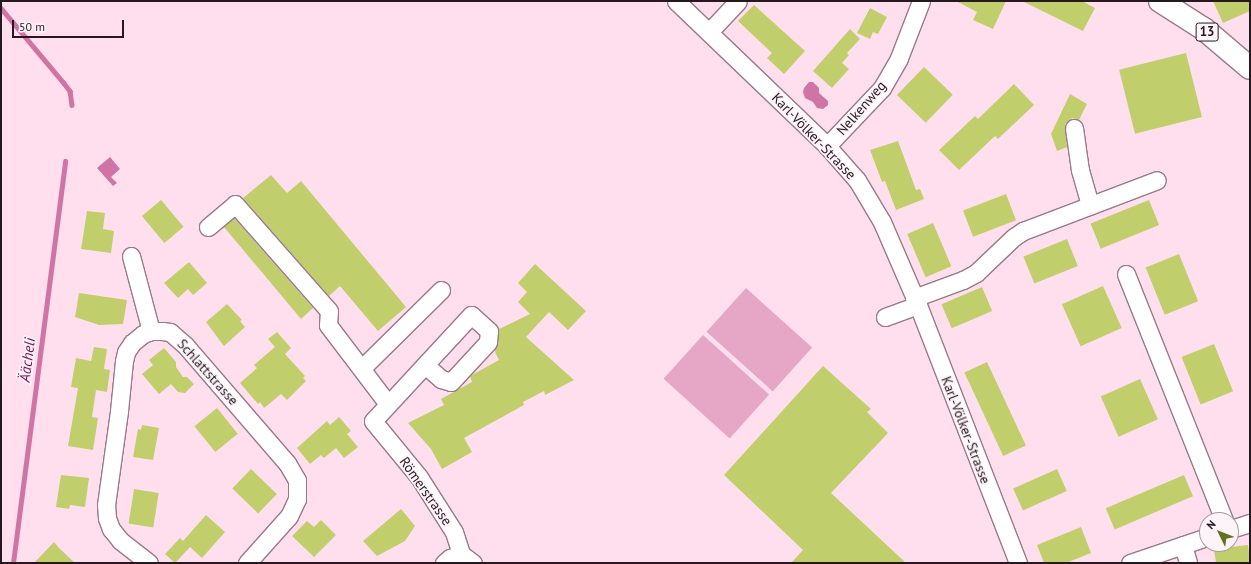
<!DOCTYPE html>
<html>
<head>
<meta charset="utf-8">
<style>
  body { margin:0 }
  #map { position:relative; width:1251px; height:564px; overflow:hidden; background:#ffdfee; font-family:"PT Sans",sans-serif }
  div>[style] { position:absolute }
  .green>* { inset:0; background:#e6a7c6; transform-origin:0 0 }
  .water>* { inset:0; background:#cf74a4 }
  .stream>* { height:4.5px; margin:-2.25px; padding:0 2.25px; transform-origin:2.25px; border-radius:2.25px; background:#cf74a4 }
  .building>* { inset:0; background:#c0cf6b; transform-origin:0 0 }
  .roads { filter:drop-shadow(1px 0 #9b7889) drop-shadow(-1px 0 #9b7889) drop-shadow(0 1px #9b7889) drop-shadow(0 -1px #9b7889) }
  .minor>* { height:17px; margin:-8.5px; padding:0 8.5px; transform-origin:8.5px; border-radius:8.5px; background:#fff }
  .major>* { height:22px; margin:-11px; padding:0 11px; transform-origin:11px; border-radius:11px; background:#fff }
  span { translate:-50% -50%; white-space:nowrap; text-align:center; line-height:1.15; -webkit-text-stroke:3.5px #fcf4f8; paint-order:stroke }
  .shield-label span { padding:1px 3px; background:#fcf4f8; border:1px solid; border-radius:3px; -webkit-text-stroke-width:0 }
  .shield-label { font-size:13px; color:#26181f; font-weight:700 }
  .street-label { font-size:14px; color:#26181f }
  .water-label { font-size:15px; color:#7e0d56; font-style:italic }
  .frame { position:absolute; inset:0; border:2px solid #26181f; pointer-events:none }
  .north { position:absolute; left:1199px; top:512px; width:40px; height:40px; box-sizing:border-box; background:#fcf4f8; border:1px solid #a69ca1; border-radius:50%; rotate:313deg; font-size:11px; font-weight:700; line-height:16px; text-align:center; color:#26181f }
  .north::after { content:''; display:block; margin:auto; width:14px; height:18px; background:#65701a; clip-path:polygon(50% 0,100% 100%,50% 72%,0 100%) }
  .scale { position:absolute; left:12px; top:20px; width:112px; height:18px; box-sizing:border-box; border:2px solid #26181f; border-top:0; padding-left:5px; font-size:12px; line-height:14px; white-space:nowrap; color:#26181f; -webkit-text-stroke:3px #fcf4f8; paint-order:stroke }
</style>
</head>
<body>
<div id="map">
  <div class="green">
    <div style="left:746px;top:288px;width:89px;height:59px;rotate:42deg"></div>
    <div style="left:703px;top:335px;width:89px;height:59px;rotate:42deg"></div>
  </div>
  <div class="water">
    <div style="clip-path:polygon(809px 82px,813px 82px,819px 88px,819px 93px,828px 101px,828px 105px,823px 109px,817px 108px,813px 102px,805px 98px,803px 92px,804px 88px)"></div>
    <div style="clip-path:polygon(110px 157px,120px 169px,111px 177px,117px 183px,113px 186px,97px 168px)"></div>
  </div>
  <div class="stream">
    <div style="left:1px;top:8px;width:98px;rotate:50deg"></div>
    <div style="left:64px;top:83px;width:10px;rotate:53deg"></div>
    <div style="left:70px;top:91px;width:14px;rotate:82deg"></div>
    <div style="left:13px;top:563px;width:405px;rotate:-82.6deg"></div>
  </div>
  <div class="building">
    <div style="clip-path:polygon(956px 1px,1006px 1px,993px 29px,973px 20px,977px 12px)"></div>
    <div style="clip-path:polygon(1022px 1px,1082px 1px,1095px 8px,1083px 31px)"></div>
    <div style="clip-path:polygon(1213px 1px,1250px 1px,1250px 11px,1223px 23px)"></div>
    <div style="clip-path:polygon(754px 5px,805px 51px,784px 74px,767px 58px,772px 53px,738px 21px)"></div>
    <div style="clip-path:polygon(870px 8px,887px 17px,878px 34px,873px 32px,870px 39px,857px 33px)"></div>
    <div style="clip-path:polygon(850px 29px,860px 39px,847px 53px,849px 55px,842px 63px,849px 69px,832px 88px,813px 71px)"></div>
    <div style="left:1186px;top:53px;width:66px;height:69px;rotate:76deg"></div>
    <div style="left:924px;top:67px;width:40px;height:39px;rotate:44deg"></div>
    <div style="clip-path:polygon(1014px 84px,1034px 105px,998px 139px,995px 136px,959px 170px,939px 150px,975px 116px,978px 119px)"></div>
    <div style="clip-path:polygon(1070px 94px,1087px 104px,1079px 120px,1072px 118px,1065px 124px,1067px 147px,1057px 151px,1051px 134px)"></div>
    <div style="clip-path:polygon(898px 141px,916px 190px,920px 189px,924px 199px,896px 210px,885px 181px,882px 182px,870px 150px)"></div>
    <div style="clip-path:polygon(271px 175px,287px 193px,301px 181px,406px 307px,378px 331px,340px 286px,329px 296px,243px 198px)"></div>
    <div style="left:1006px;top:194px;width:28px;height:46px;rotate:69deg"></div>
    <div style="left:161px;top:200px;width:35px;height:25px;rotate:50deg"></div>
    <div style="left:1149px;top:200px;width:27px;height:63px;rotate:68deg"></div>
    <div style="clip-path:polygon(87px 211px,105px 213px,103px 229px,114px 231px,111px 253px,81px 249px)"></div>
    <div style="clip-path:polygon(234px 218px,313px 308px,301px 319px,224px 227px)"></div>
    <div style="left:933px;top:223px;width:47px;height:28px;rotate:67deg"></div>
    <div style="left:1067px;top:239px;width:29px;height:47px;rotate:68deg"></div>
    <div style="left:1179px;top:254px;width:51px;height:36px;rotate:68deg"></div>
    <div style="clip-path:polygon(189px 262px,207px 283px,193px 295px,188px 289px,178px 298px,164px 283px)"></div>
    <div style="clip-path:polygon(535px 264px,586px 311px,568px 330px,549px 312px,526px 337px,574px 380px,545px 395px,544px 391px,523px 402px,524px 405px,464px 438px,472px 452px,442px 469px,431px 449px,408px 423px,444px 405px,441px 399px,472px 382px,470px 376px,499px 360px,495px 352px,499px 329px,530px 314px,518px 302px,527px 292px,518px 283px)"></div>
    <div style="left:1103px;top:286px;width:46px;height:45px;rotate:66deg"></div>
    <div style="left:982px;top:287px;width:26px;height:44px;rotate:67deg"></div>
    <div style="clip-path:polygon(79px 293px,127px 300px,123px 324px,99px 325px,75px 317px)"></div>
    <div style="clip-path:polygon(227px 304px,242px 320px,240px 321px,245px 327px,224px 346px,206px 322px)"></div>
    <div style="clip-path:polygon(277px 332px,291px 348px,285px 354px,305px 376px,303px 378px,306px 381px,287px 400px,281px 394px,264px 408px,260px 402px,258px 404px,240px 383px,257px 368px,254px 365px,275px 347px,268px 339px)"></div>
    <div style="left:1214px;top:344px;width:51px;height:35px;rotate:68deg"></div>
    <div style="clip-path:polygon(94px 347px,107px 349px,104px 369px,110px 370px,107px 392px,96px 390px,92px 417px,98px 418px,93px 450px,68px 446px,78px 388px,71px 387px,76px 358px,91px 361px)"></div>
    <div style="clip-path:polygon(164px 348px,176px 362px,176px 367px,183px 377px,187px 377px,194px 384px,185px 393px,178px 392px,171px 384px,159px 394px,142px 374px,153px 365px,149px 360px)"></div>
    <div style="left:987px;top:362px;width:92px;height:25px;rotate:65deg"></div>
    <div style="clip-path:polygon(823px 366px,871px 409px,867px 412px,888px 433px,831px 493px,906px 563px,791px 563px,803px 550px,724px 475px)"></div>
    <div style="left:1140px;top:379px;width:44px;height:43px;rotate:66deg"></div>
    <div style="left:217px;top:408px;width:33px;height:29px;rotate:51deg"></div>
    <div style="clip-path:polygon(339px 417px,351px 431px,347px 434px,358px 447px,344px 458px,336px 448px,324px 458px,321px 455px,310px 464px,297px 448px,327px 421px,330px 425px)"></div>
    <div style="clip-path:polygon(142px 425px,159px 428px,153px 460px,133px 457px,138px 429px,141px 430px)"></div>
    <div style="left:251px;top:469px;width:36px;height:27px;rotate:44deg"></div>
    <div style="left:1057px;top:469px;width:24px;height:48px;rotate:66deg"></div>
    <div style="clip-path:polygon(61px 475px,89px 478px,85px 507px,70px 505px,69px 509px,56px 507px)"></div>
    <div style="left:1184px;top:475px;width:23px;height:85px;rotate:67deg"></div>
    <div style="left:134px;top:489px;width:25px;height:35px;rotate:9deg"></div>
    <div style="clip-path:polygon(401px 509px,415px 526px,405px 541px,377px 556px,363px 541px)"></div>
    <div style="clip-path:polygon(206px 515px,225px 532px,202px 558px,190px 547px,175px 563px,165px 554px,180px 538px,185px 543px,183px 541px)"></div>
    <div style="clip-path:polygon(321px 520px,336px 535px,314px 557px,292px 536px,307px 521px,314px 527px)"></div>
    <div style="clip-path:polygon(1081px 527px,1091px 553px,1066px 563px,1044px 563px,1037px 545px)"></div>
    <div style="clip-path:polygon(54px 542px,59px 548px,75px 563px,34px 563px)"></div>
    <div style="clip-path:polygon(1248px 545px,1250px 563px,1216px 563px,1214px 549px)"></div>
  </div>
  <div class="roads">
    <div class="minor">
      <div style="left:676px;top:1px;width:209px;rotate:43.8deg"></div>
      <div style="left:827px;top:146px;width:45px;rotate:48.6deg"></div>
      <div style="left:857px;top:180px;width:49px;rotate:59.2deg"></div>
      <div style="left:882px;top:222px;width:90px;rotate:66.6deg"></div>
      <div style="left:918px;top:305px;width:277px;rotate:68.8deg"></div>
      <div style="left:709px;top:32px;width:42px;rotate:-46.9deg"></div>
      <div style="left:1074px;top:128px;width:42px;rotate:81.9deg"></div>
      <div style="left:1080px;top:170px;width:37px;rotate:74deg"></div>
      <div style="left:827px;top:146px;width:80px;rotate:-46.5deg"></div>
      <div style="left:882px;top:88px;width:34px;rotate:-60deg"></div>
      <div style="left:899px;top:58px;width:61px;rotate:-68.9deg"></div>
      <div style="left:208px;top:227px;width:35px;rotate:-40deg"></div>
      <div style="left:235px;top:204px;width:142px;rotate:48.7deg"></div>
      <div style="left:329px;top:311px;width:14px;rotate:94deg"></div>
      <div style="left:328px;top:325px;width:99px;rotate:52.8deg"></div>
      <div style="left:131px;top:256px;width:78px;rotate:75.1deg"></div>
      <div style="left:1126px;top:274px;width:265px;rotate:68.3deg"></div>
      <div style="left:914px;top:298px;width:52px;rotate:-20.2deg"></div>
      <div style="left:963px;top:280px;width:15px;rotate:-28deg"></div>
      <div style="left:976px;top:273px;width:52px;rotate:-43.5deg"></div>
      <div style="left:1014px;top:237px;width:11px;rotate:-34deg"></div>
      <div style="left:1023px;top:231px;width:143px;rotate:-20.8deg"></div>
      <div style="left:885px;top:317px;width:35px;rotate:-20deg"></div>
      <div style="left:425px;top:365px;width:21px;rotate:41deg"></div>
      <div style="left:441px;top:379px;width:10px;rotate:17deg"></div>
      <div style="left:451px;top:382px;width:54px;rotate:-47.2deg"></div>
      <div style="left:488px;top:342px;width:11px;rotate:-85deg"></div>
      <div style="left:489px;top:331px;width:24px;rotate:-138deg"></div>
      <div style="left:471px;top:315px;width:144px;rotate:132.8deg"></div>
      <div style="left:373px;top:421px;width:72px;rotate:50.6deg"></div>
      <div style="left:419px;top:477px;width:65px;rotate:57.5deg"></div>
      <div style="left:454px;top:532px;width:23px;rotate:72deg"></div>
      <div style="left:461px;top:554px;width:15px;rotate:37deg"></div>
      <div style="left:362px;top:368px;width:111px;rotate:-44.6deg"></div>
      <div style="left:1231px;top:529px;width:20px;rotate:-18deg"></div>
      <div style="left:1183px;top:545px;width:19px;rotate:74deg"></div>
      <div style="left:149px;top:563px;width:37px;rotate:-142deg"></div>
      <div style="left:120px;top:540px;width:14px;rotate:-129deg"></div>
      <div style="left:111px;top:529px;width:12px;rotate:-110deg"></div>
      <div style="left:107px;top:518px;width:13px;rotate:-94deg"></div>
      <div style="left:106px;top:505px;width:95px;rotate:-82.1deg"></div>
      <div style="left:119px;top:411px;width:50px;rotate:-84.3deg"></div>
      <div style="left:124px;top:361px;width:9px;rotate:-77deg"></div>
      <div style="left:126px;top:352px;width:11px;rotate:-56deg"></div>
      <div style="left:132px;top:343px;width:14px;rotate:-39deg"></div>
      <div style="left:143px;top:334px;width:9px;rotate:-21deg"></div>
      <div style="left:151px;top:331px;width:11px"></div>
      <div style="left:162px;top:331px;width:8px;rotate:7deg"></div>
      <div style="left:170px;top:332px;width:20px;rotate:41deg"></div>
      <div style="left:185px;top:345px;width:156px;rotate:49.2deg"></div>
      <div style="left:287px;top:463px;width:20px;rotate:60deg"></div>
      <div style="left:297px;top:480px;width:19px;rotate:90deg"></div>
      <div style="left:297px;top:499px;width:19px;rotate:115deg"></div>
      <div style="left:289px;top:516px;width:63px;rotate:131.8deg"></div>
      <div style="left:444px;top:563px;width:8px;rotate:-40deg"></div>
      <div style="left:450px;top:558px;width:12px;rotate:-20deg"></div>
      <div style="left:1130px;top:563px;width:81px;rotate:-18.7deg"></div>
    </div>
    <div class="major">
      <div style="left:1160px;top:1px;width:52px;rotate:32.5deg"></div>
      <div style="left:1204px;top:29px;width:60px;rotate:40.3deg"></div>
    </div>
  </div>
  <div class="shield-label">
    <span style="left:1207px;top:32px">13</span>
  </div>
  <div class="street-label">
    <span style="left:861px;top:108px;rotate:-49deg">Nelkenweg</span>
    <span style="left:814px;top:136px;rotate:46deg">Karl-Völker-Strasse</span>
    <span style="left:208px;top:372px;rotate:48deg">Schlattstrasse</span>
    <span style="left:966px;top:430px;rotate:69deg">Karl-Völker-Strasse</span>
    <span style="left:426px;top:491px;rotate:55deg">Römerstrasse</span>
  </div>
  <div class="water-label">
    <span style="left:27px;top:360px;rotate:-83deg">Äächeli</span>
  </div>
  <div class="frame"></div>
  <div class="north">N</div>
  <div class="scale">50 m</div>
</div>
</body>
</html>
